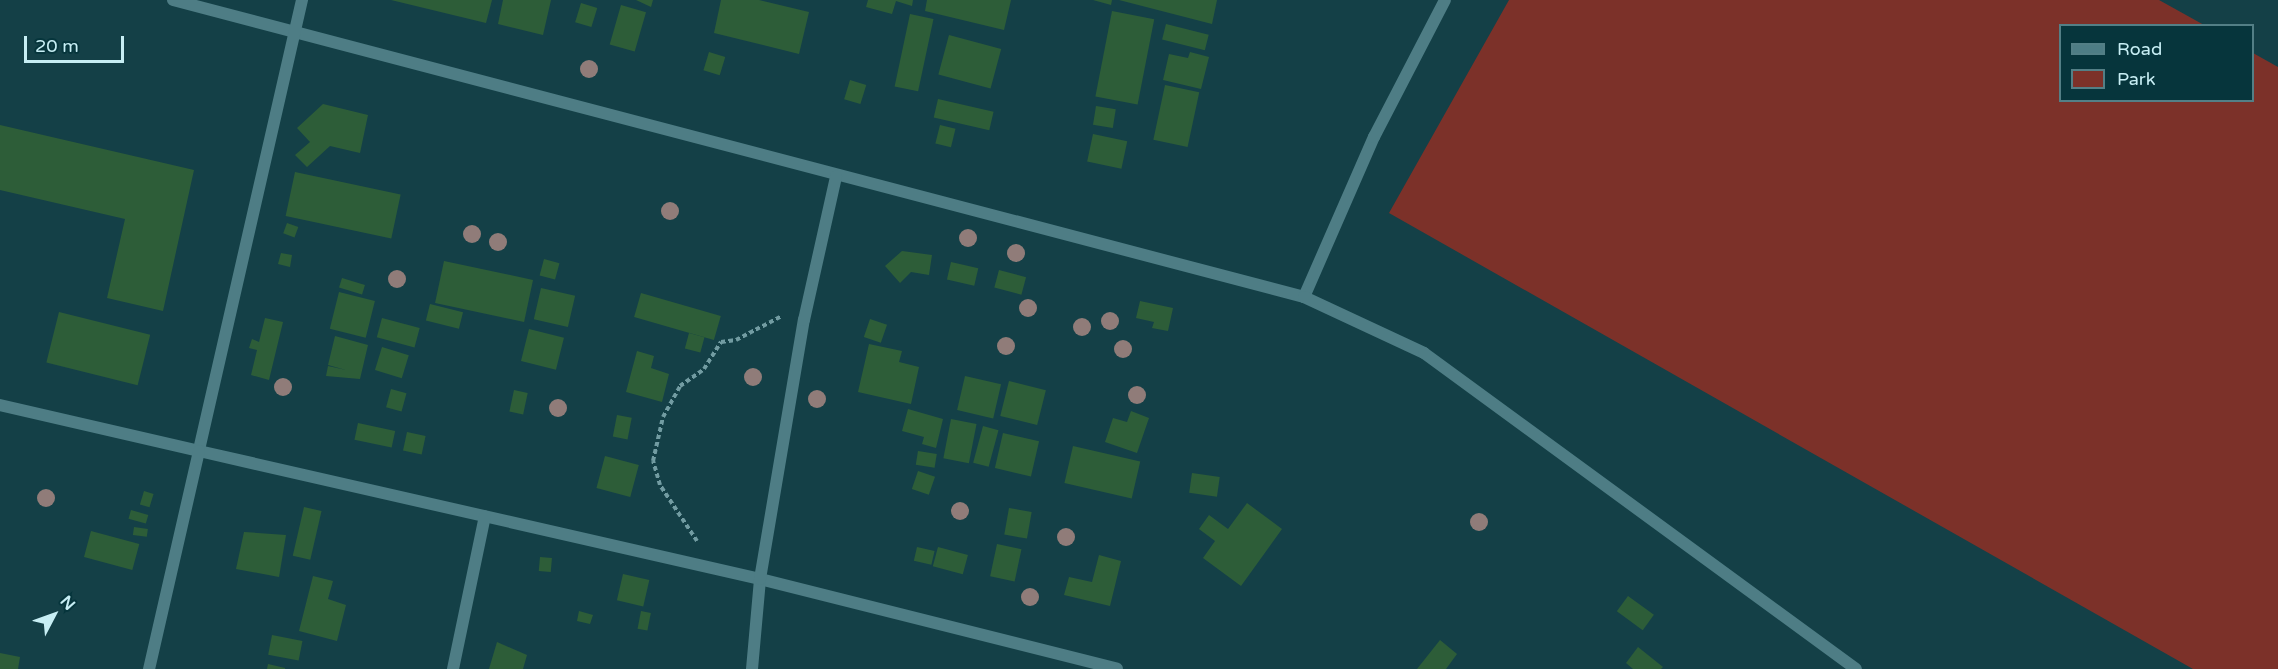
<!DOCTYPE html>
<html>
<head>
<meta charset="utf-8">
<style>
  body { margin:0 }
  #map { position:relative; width:2278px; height:669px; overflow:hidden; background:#144047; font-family:"Varela Round",sans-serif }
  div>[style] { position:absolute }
  .green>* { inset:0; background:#7c3129 }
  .building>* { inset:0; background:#2d5d38; transform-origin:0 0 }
  .path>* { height:4px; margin-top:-2px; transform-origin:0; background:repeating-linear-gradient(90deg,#729ca2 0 4.5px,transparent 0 7.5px) }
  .street>* { height:12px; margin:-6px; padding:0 6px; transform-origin:6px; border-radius:6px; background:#4e7d85 }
  .trees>* { width:18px; height:18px; margin:-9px; border-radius:50%; background:#907c79 }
  span { translate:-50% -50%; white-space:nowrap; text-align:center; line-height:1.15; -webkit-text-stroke:4.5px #06353c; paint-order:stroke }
  .legend { position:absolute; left:2059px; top:24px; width:195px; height:78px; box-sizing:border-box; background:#06353c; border:2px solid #537f86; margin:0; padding:8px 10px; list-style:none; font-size:18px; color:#c7eef4 }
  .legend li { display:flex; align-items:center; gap:12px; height:30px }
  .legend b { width:30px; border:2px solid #537f86 }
  .north { position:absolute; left:24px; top:585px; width:60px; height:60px; -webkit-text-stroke:4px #06353c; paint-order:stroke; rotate:49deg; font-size:16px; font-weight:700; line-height:24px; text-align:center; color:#c7eef4 }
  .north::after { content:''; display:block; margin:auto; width:21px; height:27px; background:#c7eef4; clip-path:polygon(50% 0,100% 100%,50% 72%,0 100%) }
  .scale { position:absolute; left:24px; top:36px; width:100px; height:27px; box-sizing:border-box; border:3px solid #c7eef4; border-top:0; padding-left:8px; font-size:18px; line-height:21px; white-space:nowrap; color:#c7eef4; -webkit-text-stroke:4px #06353c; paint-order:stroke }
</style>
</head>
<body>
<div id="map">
  <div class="green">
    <div style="clip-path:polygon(1509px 0,2159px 0,2204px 25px,2060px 26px,2060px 100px,2252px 100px,2253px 53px,2278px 67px,2278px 669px,2193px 669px,1389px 213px)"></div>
  </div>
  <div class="building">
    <div style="clip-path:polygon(391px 0,492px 0,486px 23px)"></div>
    <div style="clip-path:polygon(503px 0,551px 0,543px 35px,498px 24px)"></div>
    <div style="clip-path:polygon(636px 0,653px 0,651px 7px)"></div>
    <div style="clip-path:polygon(721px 0,759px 0,809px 12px,799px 54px,714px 33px)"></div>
    <div style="clip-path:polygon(868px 0,913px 0,912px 6px,896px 1px,892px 14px,866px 7px)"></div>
    <div style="clip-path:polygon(927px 0,1011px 0,1004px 30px,925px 11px)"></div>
    <div style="clip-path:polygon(1093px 0,1112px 0,1111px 5px)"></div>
    <div style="clip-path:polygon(1119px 0,1217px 0,1212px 24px)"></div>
    <div style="left:581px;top:3px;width:17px;height:20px;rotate:17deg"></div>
    <div style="left:621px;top:5px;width:26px;height:41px;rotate:16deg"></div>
    <div style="left:1112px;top:11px;width:43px;height:87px;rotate:11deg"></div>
    <div style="left:910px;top:14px;width:24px;height:74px;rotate:12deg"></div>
    <div style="left:1166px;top:24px;width:44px;height:16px;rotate:14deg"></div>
    <div style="left:949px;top:35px;width:54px;height:41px;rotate:15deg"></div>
    <div style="left:709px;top:52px;width:17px;height:19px;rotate:17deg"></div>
    <div style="clip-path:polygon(1190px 52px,1209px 57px,1201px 89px,1163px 80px,1169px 54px,1188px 58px)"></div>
    <div style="left:850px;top:80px;width:17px;height:20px;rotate:17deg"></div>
    <div style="left:1165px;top:85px;width:35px;height:56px;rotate:12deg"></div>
    <div style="left:938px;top:99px;width:57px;height:19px;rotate:13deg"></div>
    <div style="clip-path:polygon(323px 104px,368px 115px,360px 153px,330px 146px,307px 167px,295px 155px,310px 142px,297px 128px)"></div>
    <div style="left:1096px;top:106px;width:20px;height:19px;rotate:9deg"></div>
    <div style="clip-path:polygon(0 125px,194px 170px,163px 311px,107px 298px,125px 219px,0 190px)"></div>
    <div style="left:940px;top:125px;width:16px;height:19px;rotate:14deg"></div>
    <div style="left:1093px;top:134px;width:35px;height:28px;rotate:12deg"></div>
    <div style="left:295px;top:172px;width:108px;height:45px;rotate:12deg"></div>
    <div style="left:287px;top:223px;width:12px;height:11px;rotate:20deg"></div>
    <div style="clip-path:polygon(902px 251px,932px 255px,929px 275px,911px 272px,900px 283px,885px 266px)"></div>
    <div style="clip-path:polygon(281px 253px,292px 255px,290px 267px,278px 264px)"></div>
    <div style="left:544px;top:259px;width:16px;height:17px;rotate:15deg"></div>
    <div style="left:444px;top:261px;width:91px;height:43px;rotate:12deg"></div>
    <div style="left:951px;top:262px;width:28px;height:18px;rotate:13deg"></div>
    <div style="left:999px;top:270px;width:28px;height:18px;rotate:15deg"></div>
    <div style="left:342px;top:278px;width:24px;height:10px;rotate:17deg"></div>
    <div style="left:541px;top:288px;width:35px;height:32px;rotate:13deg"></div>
    <div style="left:339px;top:292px;width:37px;height:38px;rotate:14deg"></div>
    <div style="left:641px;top:293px;width:83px;height:25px;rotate:16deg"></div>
    <div style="clip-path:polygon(1140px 301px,1173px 308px,1168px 331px,1152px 328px,1154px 322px,1136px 318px)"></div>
    <div style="left:430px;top:304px;width:34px;height:17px;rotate:14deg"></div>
    <div style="left:59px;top:312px;width:94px;height:52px;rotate:14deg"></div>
    <div style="clip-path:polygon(265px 318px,283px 322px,269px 380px,251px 375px,257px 350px,249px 348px,252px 339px,259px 342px)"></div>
    <div style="left:382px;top:318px;width:39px;height:20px;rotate:15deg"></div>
    <div style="left:870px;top:319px;width:18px;height:19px;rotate:19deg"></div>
    <div style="left:529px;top:329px;width:36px;height:33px;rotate:14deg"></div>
    <div style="left:689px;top:333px;width:16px;height:16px;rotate:15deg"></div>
    <div style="clip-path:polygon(335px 336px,368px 345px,360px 379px,326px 376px,328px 366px,346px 370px,328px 365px)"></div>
    <div style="clip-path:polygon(869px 344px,902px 351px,899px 362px,919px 367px,911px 404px,858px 392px)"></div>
    <div style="left:382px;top:347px;width:28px;height:24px;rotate:17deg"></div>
    <div style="clip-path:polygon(637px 351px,654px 356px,651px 368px,669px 374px,662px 402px,626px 392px)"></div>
    <div style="left:965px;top:376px;width:37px;height:35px;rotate:13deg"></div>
    <div style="left:1009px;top:381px;width:38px;height:36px;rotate:14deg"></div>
    <div style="left:391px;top:389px;width:16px;height:19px;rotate:15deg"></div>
    <div style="left:514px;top:390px;width:14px;height:22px;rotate:12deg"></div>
    <div style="clip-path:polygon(908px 409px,943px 419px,936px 448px,922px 444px,924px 437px,902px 431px)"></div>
    <div style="clip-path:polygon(1131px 411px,1149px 418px,1137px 453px,1105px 442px,1113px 418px,1127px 422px)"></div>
    <div style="left:617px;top:415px;width:15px;height:22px;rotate:11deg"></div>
    <div style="left:951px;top:419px;width:26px;height:40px;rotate:11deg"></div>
    <div style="left:358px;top:423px;width:38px;height:17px;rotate:12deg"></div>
    <div style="left:983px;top:426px;width:16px;height:38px;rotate:15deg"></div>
    <div style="left:407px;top:432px;width:19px;height:19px;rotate:12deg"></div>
    <div style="left:1003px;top:433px;width:37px;height:36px;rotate:13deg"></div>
    <div style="left:1073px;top:446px;width:69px;height:38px;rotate:13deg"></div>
    <div style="left:918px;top:451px;width:19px;height:14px;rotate:9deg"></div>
    <div style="left:605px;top:456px;width:35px;height:33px;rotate:15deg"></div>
    <div style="left:918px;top:471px;width:18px;height:19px;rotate:19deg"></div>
    <div style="left:1192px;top:473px;width:28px;height:20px;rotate:8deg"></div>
    <div style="left:144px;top:491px;width:10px;height:14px;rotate:17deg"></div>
    <div style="clip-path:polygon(1247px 503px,1282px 529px,1241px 586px,1203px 558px,1215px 541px,1199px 529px,1209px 515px,1228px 529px)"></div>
    <div style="left:304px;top:507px;width:18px;height:50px;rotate:13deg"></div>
    <div style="left:1009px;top:508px;width:23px;height:27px;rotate:10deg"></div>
    <div style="left:131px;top:510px;width:18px;height:9px;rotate:16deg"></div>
    <div style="left:134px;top:527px;width:14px;height:8px;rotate:8deg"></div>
    <div style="left:91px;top:531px;width:50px;height:27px;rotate:15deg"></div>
    <div style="clip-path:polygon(244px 532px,286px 535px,279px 577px,236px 569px)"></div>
    <div style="left:997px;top:544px;width:25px;height:33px;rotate:12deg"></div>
    <div style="left:917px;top:547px;width:18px;height:14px;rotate:13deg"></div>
    <div style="left:938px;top:547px;width:31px;height:20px;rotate:15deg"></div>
    <div style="clip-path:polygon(1099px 555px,1121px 561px,1110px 606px,1064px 595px,1069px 577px,1092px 582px)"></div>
    <div style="left:540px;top:557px;width:12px;height:14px;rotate:5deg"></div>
    <div style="left:623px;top:574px;width:27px;height:27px;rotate:13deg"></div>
    <div style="clip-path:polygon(313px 576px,333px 581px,328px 599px,346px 605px,337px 641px,299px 631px)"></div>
    <div style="left:1628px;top:596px;width:32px;height:19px;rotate:36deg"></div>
    <div style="clip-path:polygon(579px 611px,593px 615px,590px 624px,577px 621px)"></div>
    <div style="left:641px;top:611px;width:10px;height:18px;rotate:11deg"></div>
    <div style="left:272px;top:635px;width:31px;height:20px;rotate:11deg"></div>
    <div style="clip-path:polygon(1440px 640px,1457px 654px,1446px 669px,1417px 669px)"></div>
    <div style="clip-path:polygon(497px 642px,527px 655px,523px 669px,489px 669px)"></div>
    <div style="clip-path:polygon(1638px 647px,1663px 667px,1661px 669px,1633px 669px,1626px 663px)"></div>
    <div style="clip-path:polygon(0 653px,20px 657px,18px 669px,0 669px)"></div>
    <div style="clip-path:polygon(268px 664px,285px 668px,285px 669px,267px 669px)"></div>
  </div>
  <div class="path">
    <div style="left:697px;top:541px;width:67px;rotate:-123.5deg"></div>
    <div style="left:660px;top:485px;width:25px;rotate:-106deg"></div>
    <div style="left:653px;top:461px;width:45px;rotate:-77.2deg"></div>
    <div style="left:663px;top:417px;width:35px;rotate:-61deg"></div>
    <div style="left:680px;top:386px;width:29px;rotate:-35deg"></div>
    <div style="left:704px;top:369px;width:32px;rotate:-58deg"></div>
    <div style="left:721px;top:342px;width:15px;rotate:-8deg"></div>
    <div style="left:736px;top:340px;width:50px;rotate:-27.6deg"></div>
  </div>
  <div class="street">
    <div style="left:173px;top:0;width:1169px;rotate:14.71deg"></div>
    <div style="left:1304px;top:297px;width:175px;rotate:-66.4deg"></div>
    <div style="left:1374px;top:137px;width:154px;rotate:-62.6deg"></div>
    <div style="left:302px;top:0;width:463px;rotate:102.9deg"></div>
    <div style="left:199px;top:451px;width:575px;rotate:12.85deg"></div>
    <div style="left:760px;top:579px;width:368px;rotate:14.1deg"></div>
    <div style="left:1304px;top:297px;width:132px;rotate:25deg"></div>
    <div style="left:1424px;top:353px;width:535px;rotate:36.18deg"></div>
    <div style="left:0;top:405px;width:204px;rotate:13deg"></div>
    <div style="left:199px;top:451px;width:224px;rotate:102.9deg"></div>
    <div style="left:453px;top:669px;width:156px;rotate:-78.2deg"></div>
    <div style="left:752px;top:669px;width:90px;rotate:-84.9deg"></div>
    <div style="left:760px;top:579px;width:263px;rotate:-80.4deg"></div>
    <div style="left:804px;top:320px;width:147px;rotate:-77.4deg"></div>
  </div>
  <div class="trees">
    <div style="left:589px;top:69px"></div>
    <div style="left:670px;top:211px"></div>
    <div style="left:472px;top:234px"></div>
    <div style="left:968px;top:238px"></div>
    <div style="left:498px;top:242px"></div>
    <div style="left:1016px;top:253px"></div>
    <div style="left:397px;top:279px"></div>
    <div style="left:1028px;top:308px"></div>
    <div style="left:1110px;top:321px"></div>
    <div style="left:1082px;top:327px"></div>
    <div style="left:1006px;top:346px"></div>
    <div style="left:1123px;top:349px"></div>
    <div style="left:753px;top:377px"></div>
    <div style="left:283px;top:387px"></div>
    <div style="left:1137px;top:395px"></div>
    <div style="left:817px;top:399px"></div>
    <div style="left:558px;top:408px"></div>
    <div style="left:46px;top:498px"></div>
    <div style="left:960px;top:511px"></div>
    <div style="left:1479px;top:522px"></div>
    <div style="left:1066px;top:537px"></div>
    <div style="left:1030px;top:597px"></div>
  </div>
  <ul class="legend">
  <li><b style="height:8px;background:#4e7d85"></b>Road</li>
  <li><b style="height:16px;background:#7c3129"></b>Park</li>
  </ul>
  <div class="north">N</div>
  <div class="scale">20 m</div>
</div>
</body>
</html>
